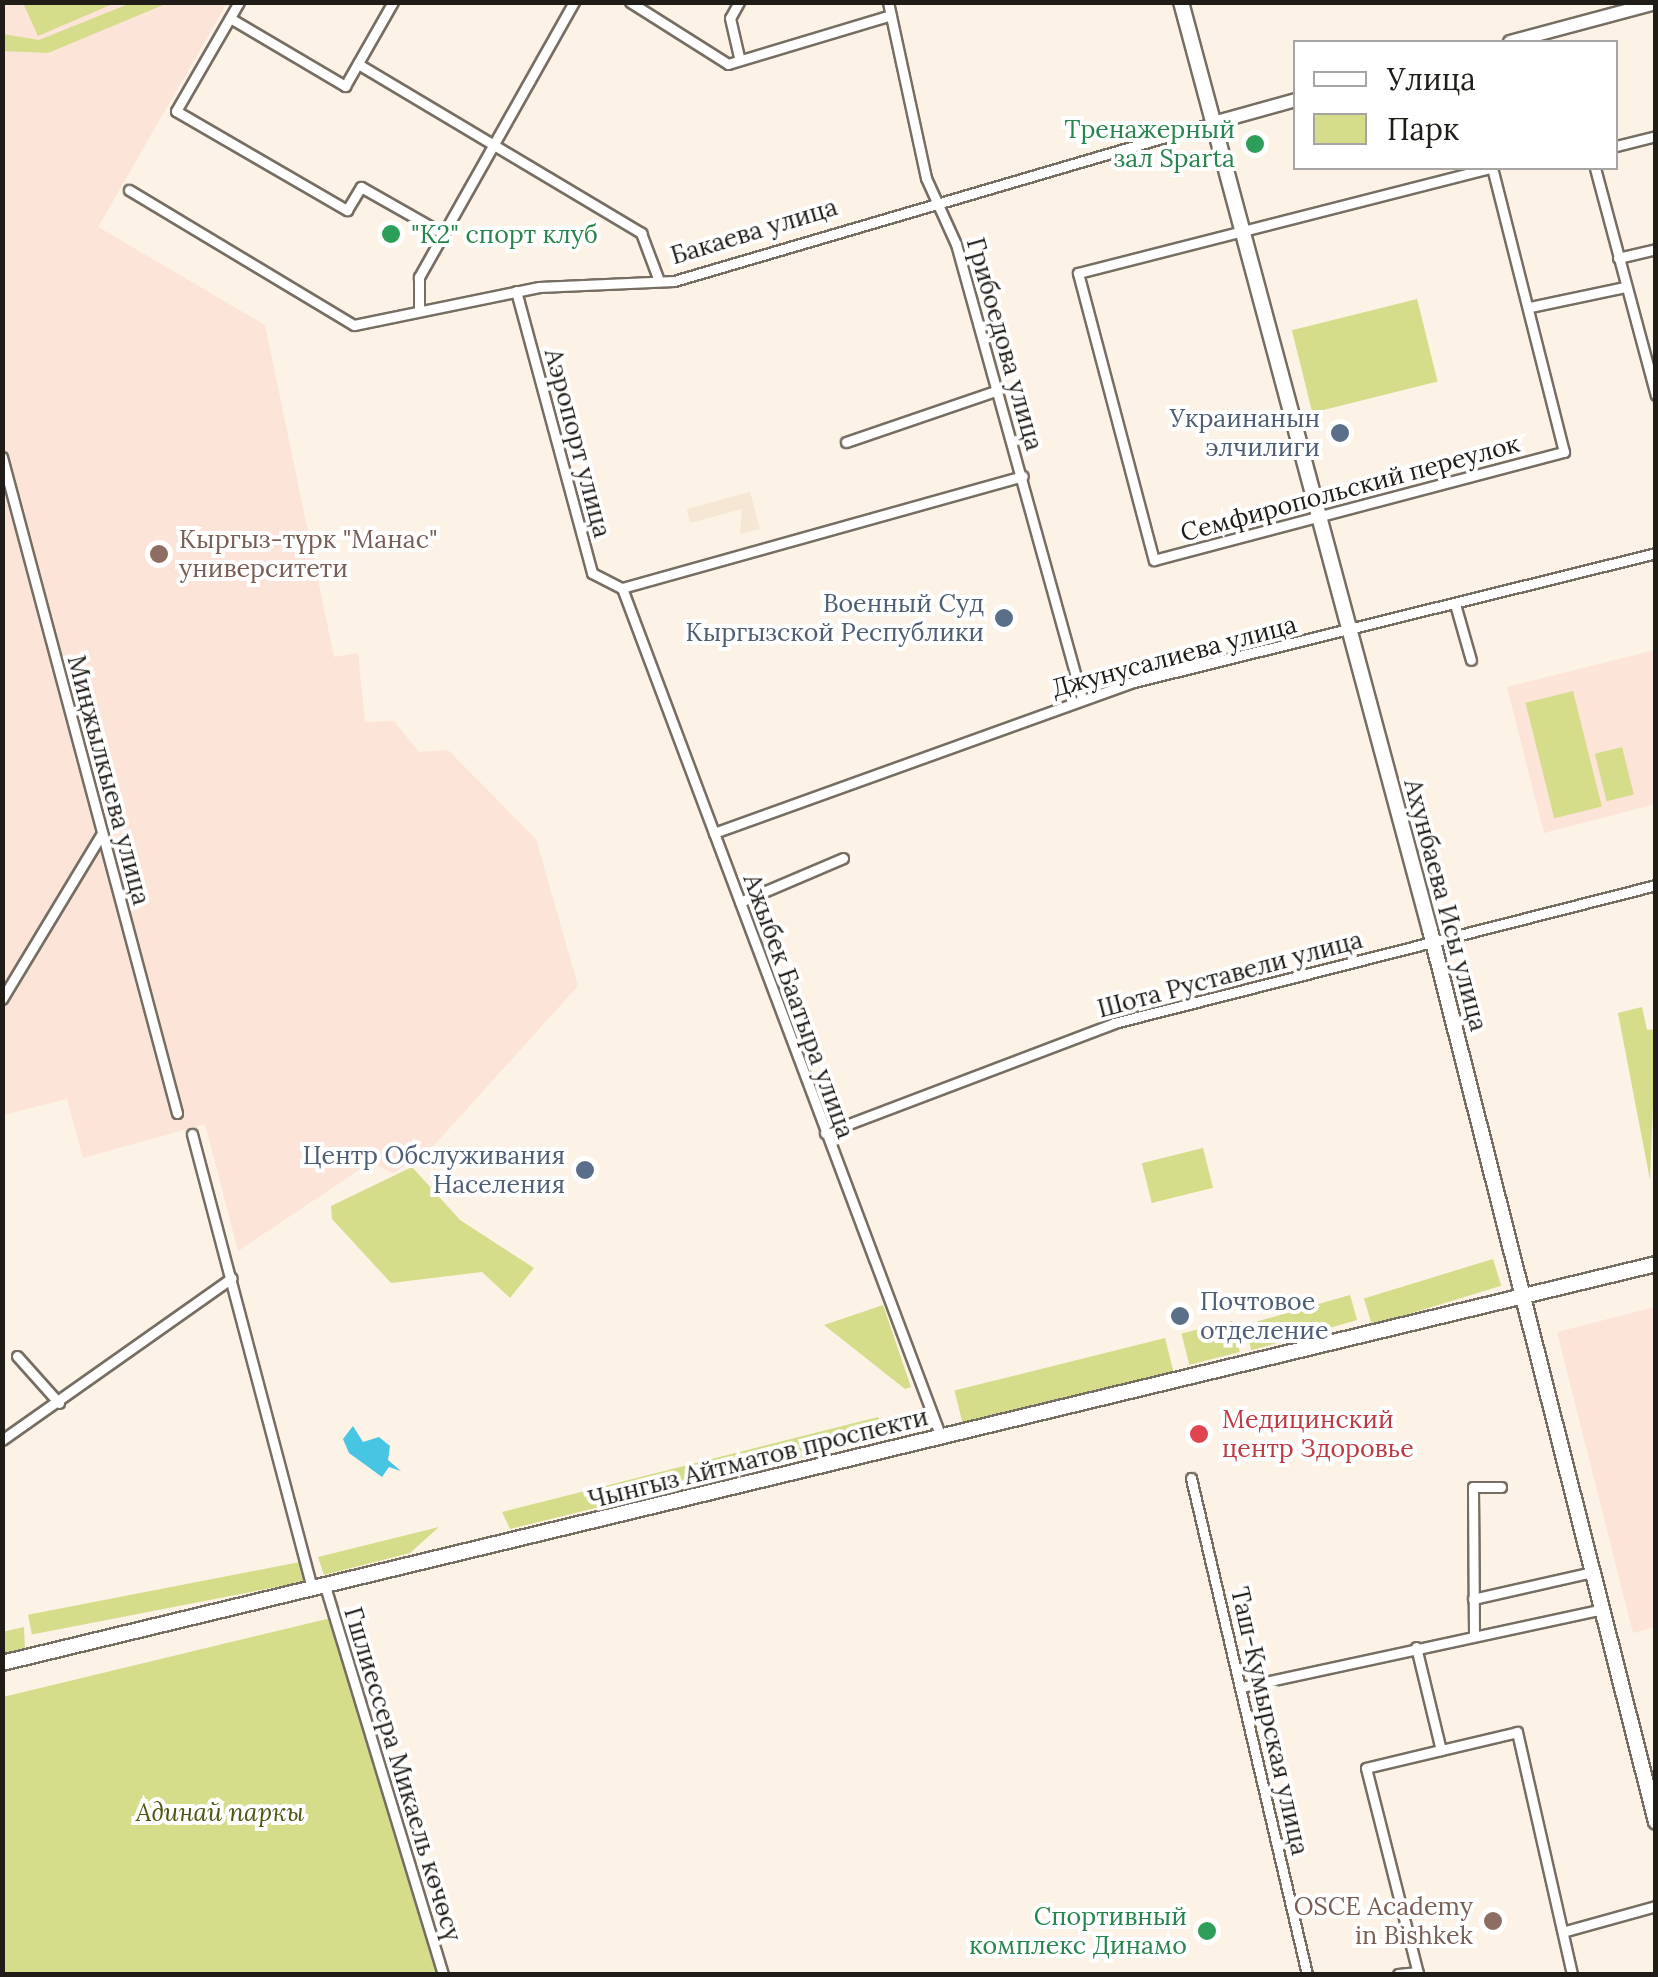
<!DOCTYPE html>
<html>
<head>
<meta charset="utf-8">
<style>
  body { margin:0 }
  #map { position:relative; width:1658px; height:1977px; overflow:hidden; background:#fcf2e5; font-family:Lora,serif }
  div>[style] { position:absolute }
  .built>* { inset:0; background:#f5e7d4 }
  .education>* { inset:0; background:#fce4d9 }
  .green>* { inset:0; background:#d5dc8a; transform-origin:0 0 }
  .water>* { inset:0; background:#48c5e3 }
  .roads { filter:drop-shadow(2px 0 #766e63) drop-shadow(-2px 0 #766e63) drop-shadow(0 2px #766e63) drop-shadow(0 -2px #766e63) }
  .street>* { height:9px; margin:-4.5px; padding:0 4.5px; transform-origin:4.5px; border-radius:4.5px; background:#fff }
  .secondary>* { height:12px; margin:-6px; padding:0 6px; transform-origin:6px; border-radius:6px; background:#fff }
  .primary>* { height:14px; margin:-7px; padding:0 7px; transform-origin:7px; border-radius:7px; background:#fff }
  .dots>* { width:28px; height:28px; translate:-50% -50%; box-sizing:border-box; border:5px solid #fff; border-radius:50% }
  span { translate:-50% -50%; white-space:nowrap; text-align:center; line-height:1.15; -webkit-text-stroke:8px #fff; paint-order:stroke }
  .leisure-label { font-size:25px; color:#27864d }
  .right { translate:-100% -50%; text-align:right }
  .left { translate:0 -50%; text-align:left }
  .street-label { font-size:25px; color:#201d18 }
  .service-label { font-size:25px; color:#4e5e75 }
  .education-label { font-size:25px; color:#785e54 }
  .health-label { font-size:25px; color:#be3a42 }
  .park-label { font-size:25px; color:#50540f; font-style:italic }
  .frame { position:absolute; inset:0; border:5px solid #201d18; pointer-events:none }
  .legend { position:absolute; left:1293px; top:40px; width:325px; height:130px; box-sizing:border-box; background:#fff; border:2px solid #a6a5a3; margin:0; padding:12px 18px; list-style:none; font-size:30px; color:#201d18 }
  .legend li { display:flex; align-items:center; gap:20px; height:50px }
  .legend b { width:50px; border:2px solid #a6a5a3 }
</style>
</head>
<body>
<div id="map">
  <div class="built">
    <div style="clip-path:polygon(750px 492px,760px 529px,740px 534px,742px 509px,690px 523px,687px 509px)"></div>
  </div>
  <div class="education">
    <div style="clip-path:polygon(3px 3px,227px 3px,98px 227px,265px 325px,334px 657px,358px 653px,365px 722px,394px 721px,419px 752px,448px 750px,536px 839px,578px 986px,428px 1152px,393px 1173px,371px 1162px,238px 1251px,205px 1124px,83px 1158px,67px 1099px,3px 1115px)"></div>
    <div style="clip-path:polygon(1655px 650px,1655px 804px,1544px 833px,1507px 687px)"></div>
    <div style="clip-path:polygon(1655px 1307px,1655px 1627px,1633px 1633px,1557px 1332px)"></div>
  </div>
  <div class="green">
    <div style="clip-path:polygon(23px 3px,115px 3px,38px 36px)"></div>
    <div style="clip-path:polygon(131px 3px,168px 3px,48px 53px,3px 51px,3px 34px,39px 40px)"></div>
    <div style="left:1417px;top:299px;width:85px;height:129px;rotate:76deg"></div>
    <div style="left:1573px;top:691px;width:119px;height:49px;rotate:76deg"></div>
    <div style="left:1622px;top:747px;width:49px;height:28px;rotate:76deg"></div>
    <div style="clip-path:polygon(1642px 1007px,1647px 1030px,1656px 1029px,1650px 1180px,1618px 1013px)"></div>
    <div style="left:1203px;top:1148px;width:41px;height:63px;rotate:76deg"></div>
    <div style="clip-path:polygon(412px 1167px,460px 1220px,534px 1268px,510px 1298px,482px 1272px,391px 1283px,332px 1219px,331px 1206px)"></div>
    <div style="left:1493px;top:1259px;width:28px;height:135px;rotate:73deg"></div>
    <div style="left:1350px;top:1295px;width:26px;height:110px;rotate:74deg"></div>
    <div style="clip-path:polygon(883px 1305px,911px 1387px,905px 1389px,824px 1325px)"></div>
    <div style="left:1232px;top:1321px;width:32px;height:52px;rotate:76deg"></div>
    <div style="left:1165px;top:1338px;width:34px;height:217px;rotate:76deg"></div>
    <div style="clip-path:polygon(878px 1417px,889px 1430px,880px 1438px,510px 1529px,502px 1512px)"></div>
    <div style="clip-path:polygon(439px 1527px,410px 1553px,324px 1575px,318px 1557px)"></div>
    <div style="left:300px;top:1562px;width:20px;height:277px;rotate:79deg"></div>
    <div style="clip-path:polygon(331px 1618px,441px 1974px,3px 1974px,3px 1697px)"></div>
    <div style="clip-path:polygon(24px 1627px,25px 1651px,3px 1656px,2px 1632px)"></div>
  </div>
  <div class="water">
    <div style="clip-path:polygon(353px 1426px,363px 1442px,379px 1437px,390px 1446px,388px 1460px,401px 1471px,389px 1467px,382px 1477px,349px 1453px,343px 1439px)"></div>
  </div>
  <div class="roads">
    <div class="street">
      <div style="left:239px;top:2px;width:126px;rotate:120deg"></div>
      <div style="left:176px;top:111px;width:198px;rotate:30.1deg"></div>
      <div style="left:347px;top:210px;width:27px;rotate:-59deg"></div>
      <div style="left:361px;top:187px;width:93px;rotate:29.6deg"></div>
      <div style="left:630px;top:2px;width:116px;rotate:32.3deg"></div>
      <div style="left:728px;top:64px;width:170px;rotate:-16.7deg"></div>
      <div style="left:739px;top:2px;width:18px;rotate:119deg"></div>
      <div style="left:730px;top:18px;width:39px;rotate:77deg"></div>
      <div style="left:888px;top:2px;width:180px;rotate:77.8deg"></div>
      <div style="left:926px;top:178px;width:72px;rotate:65.6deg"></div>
      <div style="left:956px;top:244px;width:472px;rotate:74.5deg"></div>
      <div style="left:230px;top:18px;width:134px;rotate:30.6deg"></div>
      <div style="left:345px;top:86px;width:97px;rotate:-60.3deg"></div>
      <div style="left:358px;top:64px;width:330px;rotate:30.8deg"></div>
      <div style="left:641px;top:233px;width:51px;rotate:69.4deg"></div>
      <div style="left:1616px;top:146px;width:41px;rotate:-14deg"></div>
      <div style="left:1490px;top:168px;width:425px;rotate:165.7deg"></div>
      <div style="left:1078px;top:273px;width:297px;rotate:75.2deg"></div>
      <div style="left:1154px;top:560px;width:424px;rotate:-14.8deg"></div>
      <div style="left:1564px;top:452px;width:293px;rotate:-104.2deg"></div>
      <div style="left:1595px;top:168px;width:235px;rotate:75deg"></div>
      <div style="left:129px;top:190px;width:262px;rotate:31deg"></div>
      <div style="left:354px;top:325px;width:189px;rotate:-11.6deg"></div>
      <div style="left:539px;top:287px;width:135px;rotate:-2.5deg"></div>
      <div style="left:674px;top:281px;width:562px;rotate:-16.34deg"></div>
      <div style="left:1618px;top:258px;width:39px;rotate:-13deg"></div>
      <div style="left:516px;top:291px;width:292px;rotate:74.9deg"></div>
      <div style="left:592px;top:573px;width:34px;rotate:27deg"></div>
      <div style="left:1530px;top:307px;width:97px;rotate:-11.9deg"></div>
      <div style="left:419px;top:310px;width:33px;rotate:-90deg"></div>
      <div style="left:419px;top:277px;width:316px;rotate:-60.6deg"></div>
      <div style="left:846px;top:442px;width:161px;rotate:-18.9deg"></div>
      <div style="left:2px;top:457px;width:679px;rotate:75.06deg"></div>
      <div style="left:622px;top:588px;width:907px;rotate:69.41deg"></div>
      <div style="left:622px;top:588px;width:416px;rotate:-15.6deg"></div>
      <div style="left:1455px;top:604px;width:58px;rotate:74.1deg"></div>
      <div style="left:714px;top:833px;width:442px;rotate:-19.8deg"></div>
      <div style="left:1130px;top:683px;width:542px;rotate:-13.88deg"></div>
      <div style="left:740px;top:902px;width:112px;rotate:-23.1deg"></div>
      <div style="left:2px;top:999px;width:194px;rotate:-58.9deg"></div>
      <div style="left:825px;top:1133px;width:309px;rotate:-20.8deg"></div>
      <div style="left:1114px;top:1023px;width:559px;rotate:-14.28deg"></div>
      <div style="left:192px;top:1134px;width:471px;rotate:75.2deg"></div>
      <div style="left:17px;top:1356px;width:63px;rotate:48.2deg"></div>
      <div style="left:2px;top:1440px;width:281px;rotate:-35.2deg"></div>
      <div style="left:1191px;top:1478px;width:509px;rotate:76.84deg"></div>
      <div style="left:325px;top:1586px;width:406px;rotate:73.1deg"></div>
      <div style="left:1473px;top:1599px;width:123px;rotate:-12.7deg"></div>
      <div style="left:1474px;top:1633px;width:146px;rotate:-90.4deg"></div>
      <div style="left:1473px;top:1487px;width:28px"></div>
      <div style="left:1416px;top:1647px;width:106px;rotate:76.4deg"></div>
      <div style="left:1441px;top:1750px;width:77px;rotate:166.5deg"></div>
      <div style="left:1366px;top:1768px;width:208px;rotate:75.8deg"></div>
      <div style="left:1242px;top:1687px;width:368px;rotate:-12.2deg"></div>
      <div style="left:1441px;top:1750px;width:78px;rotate:-13.3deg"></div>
      <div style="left:1517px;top:1732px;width:248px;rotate:77.2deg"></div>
      <div style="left:1566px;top:1931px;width:93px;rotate:-15.5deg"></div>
      <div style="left:1398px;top:1974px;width:20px;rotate:-6deg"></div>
    </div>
    <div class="secondary">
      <div style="left:1510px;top:42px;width:151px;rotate:-15deg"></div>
      <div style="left:1213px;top:123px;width:86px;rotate:-15.5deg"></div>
    </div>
    <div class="primary">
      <div style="left:1181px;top:2px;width:961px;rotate:74.98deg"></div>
      <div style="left:1430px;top:930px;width:920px;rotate:75.78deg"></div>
      <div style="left:2px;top:1663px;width:1701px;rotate:-13.56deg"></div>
    </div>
  </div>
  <div class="dots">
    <div style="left:1255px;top:144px;background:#2e9e5b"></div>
    <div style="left:391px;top:234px;background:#2e9e5b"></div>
    <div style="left:1340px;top:433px;background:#5c6f8a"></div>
    <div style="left:159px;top:554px;background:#8d6e63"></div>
    <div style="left:1004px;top:618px;background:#5c6f8a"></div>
    <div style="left:585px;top:1170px;background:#5c6f8a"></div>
    <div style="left:1180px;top:1316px;background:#5c6f8a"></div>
    <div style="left:1199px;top:1434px;background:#e0444e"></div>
    <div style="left:1493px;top:1921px;background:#8d6e63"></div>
    <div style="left:1207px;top:1931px;background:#2e9e5b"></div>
  </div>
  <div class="leisure-label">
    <span class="right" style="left:1235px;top:144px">Тренажерный<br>зал Sparta</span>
    <span class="left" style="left:411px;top:234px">"К2" спорт клуб</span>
    <span class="right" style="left:1187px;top:1931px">Спортивный<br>комплекс Динамо</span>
  </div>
  <div class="street-label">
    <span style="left:754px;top:231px;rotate:-17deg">Бакаева улица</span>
    <span style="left:1005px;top:344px;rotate:74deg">Грибоедова улица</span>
    <span style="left:578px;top:443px;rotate:75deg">Аэропорт улица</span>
    <span style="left:1350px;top:488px;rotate:-15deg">Семфиропольский переулок</span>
    <span style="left:1174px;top:656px;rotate:-15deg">Джунусалиева улица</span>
    <span style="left:109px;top:780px;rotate:75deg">Миңжылкыева улица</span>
    <span style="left:1446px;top:905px;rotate:75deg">Ахунбаева Исы улица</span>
    <span style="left:1230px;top:974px;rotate:-15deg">Шота Руставели улица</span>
    <span style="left:799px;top:1006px;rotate:70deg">Ажыбек Баатыра улица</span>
    <span style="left:758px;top:1458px;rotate:-14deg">Чынгыз Айтматов проспекти</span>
    <span style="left:1270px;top:1721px;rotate:77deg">Таш-Кумырская улица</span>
    <span style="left:403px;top:1774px;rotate:73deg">Гшлиессера Микаель көчөсү</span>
  </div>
  <div class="service-label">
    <span class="right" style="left:1320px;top:433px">Украинанын<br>элчилиги</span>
    <span class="right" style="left:984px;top:618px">Военный Суд<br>Кыргызской Республики</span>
    <span class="right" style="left:565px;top:1170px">Центр Обслуживания<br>Населения</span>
    <span class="left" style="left:1200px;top:1316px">Почтовое<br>отделение</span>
  </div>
  <div class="education-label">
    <span class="left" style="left:179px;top:554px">Кыргыз-түрк "Манас"<br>университети</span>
    <span class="right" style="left:1473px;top:1921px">OSCE Academy<br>in Bishkek</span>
  </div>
  <div class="health-label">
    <span class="left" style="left:1222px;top:1434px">Медицинский<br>центр Здоровье</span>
  </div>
  <div class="park-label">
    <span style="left:220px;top:1812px">Адинай паркы</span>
  </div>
  <div class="frame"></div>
  <ul class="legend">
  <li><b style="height:12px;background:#fff"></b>Улица</li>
  <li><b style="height:28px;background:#d5dc8a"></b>Парк</li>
  </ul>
</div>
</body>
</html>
